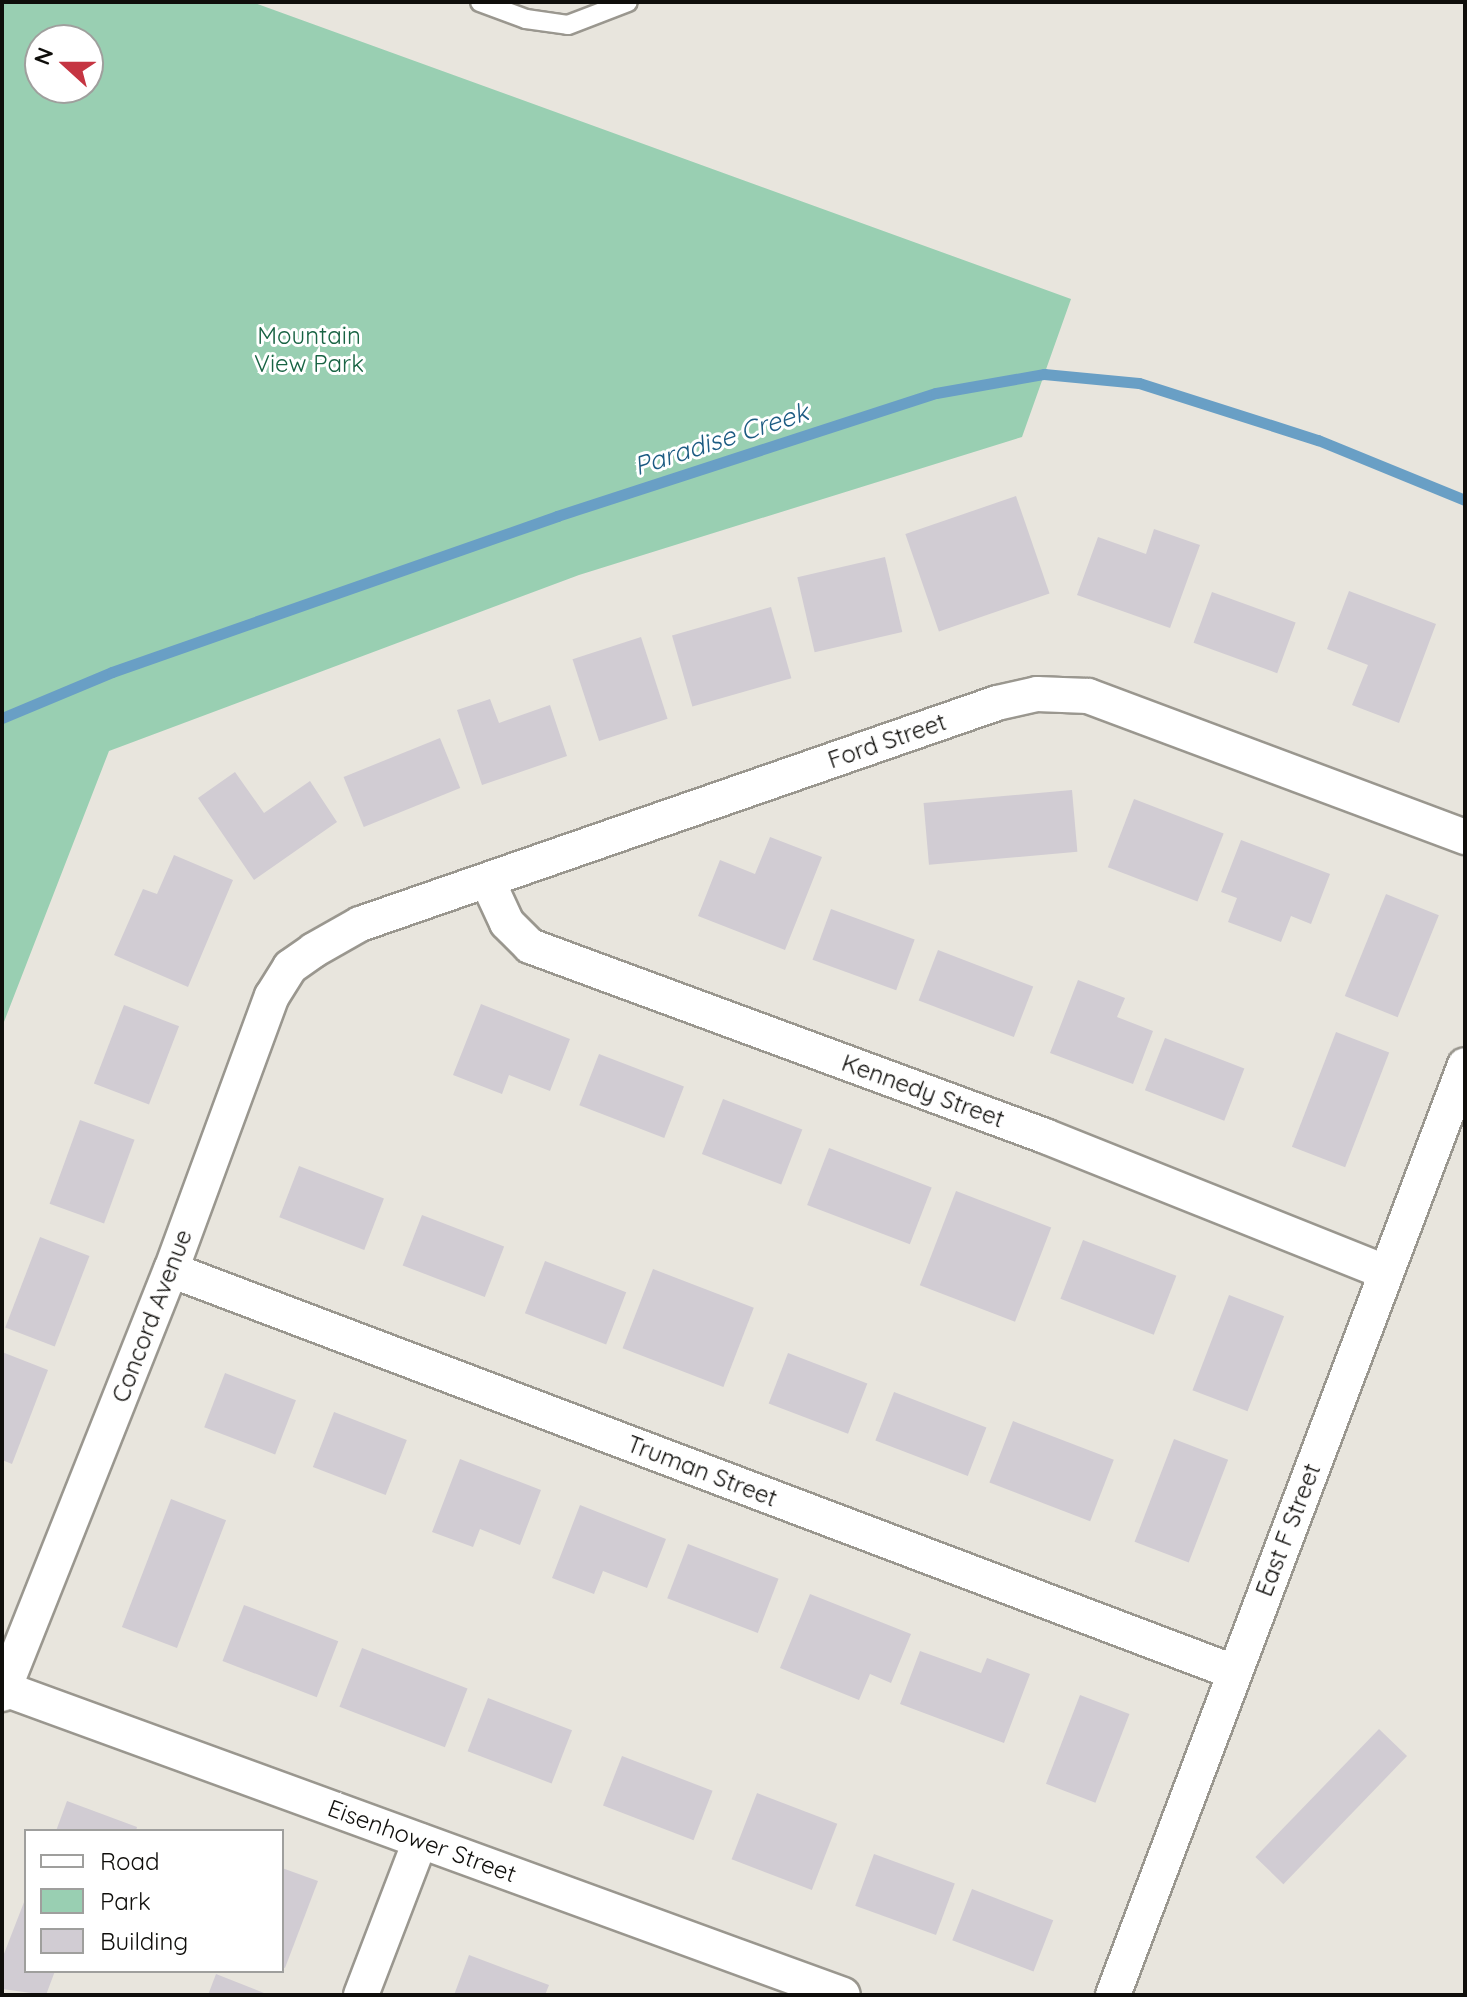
<!DOCTYPE html>
<html>
<head>
<meta charset="utf-8">
<style>
  body { margin:0 }
  #map { position:relative; width:1467px; height:1997px; overflow:hidden; background:#e8e5dd; font-family:Quicksand,sans-serif }
  div>[style] { position:absolute }
  .green>* { inset:0; background:#99cfb2 }
  .stream>* { height:11px; margin:-5.5px; padding:0 5.5px; transform-origin:5.5px; border-radius:5.5px; background:#699fc5 }
  .building>* { inset:0; background:#d1ccd3; transform-origin:0 0 }
  .roads { filter:drop-shadow(2px 0 #9a978f) drop-shadow(-2px 0 #9a978f) drop-shadow(0 2px #9a978f) drop-shadow(0 -2px #9a978f) }
  .lane>* { height:18px; margin:-9px; padding:0 9px; transform-origin:9px; border-radius:9px; background:#fff }
  .street>* { height:34px; margin:-17px; padding:0 17px; transform-origin:17px; border-radius:17px; background:#fff }
  span { translate:-50% -50%; white-space:nowrap; text-align:center; line-height:1.15; -webkit-text-stroke:6px #fff; paint-order:stroke }
  .park-label { font-size:24px; color:#186343 }
  .street-label { font-size:24px; color:#0f0e0b }
  .water-label { font-size:26px; color:#1c5b82; font-style:italic }
  .frame { position:absolute; inset:0; border:4px solid #0f0e0b; pointer-events:none }
  .legend { position:absolute; left:24px; top:1829px; width:260px; height:144px; box-sizing:border-box; background:#fff; border:2px solid #9f9f9d; margin:0; padding:10px 14px; list-style:none; font-size:24px; color:#0f0e0b }
  .legend li { display:flex; align-items:center; gap:16px; height:40px }
  .legend b { width:40px; border:2px solid #9f9f9d }
  .north { position:absolute; left:24px; top:24px; width:80px; height:80px; box-sizing:border-box; background:#fff; border:2px solid #9f9f9d; border-radius:50%; rotate:291deg; font-size:22px; font-weight:700; line-height:32px; text-align:center; color:#0f0e0b }
  .north::after { content:''; display:block; margin:auto; width:28px; height:36px; background:#c53542; clip-path:polygon(50% 0,100% 100%,50% 72%,0 100%) }
</style>
</head>
<body>
<div id="map">
  <div class="green">
    <div style="clip-path:polygon(evenodd,2px 2px,252px 2px,1071px 299px,1022px 437px,579px 575px,109px 751px,2px 1027px,2px 2px,40px 40px,88px 40px,88px 88px,40px 88px,40px 40px)"></div>
  </div>
  <div class="stream">
    <div style="left:2px;top:718px;width:119px;rotate:-22.7deg"></div>
    <div style="left:112px;top:672px;width:472px;rotate:-19.3deg"></div>
    <div style="left:557px;top:516px;width:398px;rotate:-18deg"></div>
    <div style="left:936px;top:393px;width:110px;rotate:-10deg"></div>
    <div style="left:1044px;top:374px;width:95px;rotate:5.4deg"></div>
    <div style="left:1139px;top:383px;width:188px;rotate:17.7deg"></div>
    <div style="left:1318px;top:440px;width:159px;rotate:22.2deg"></div>
  </div>
  <div class="building">
    <div style="left:1016px;top:496px;width:103px;height:117px;rotate:71deg"></div>
    <div style="clip-path:polygon(1154px 529px,1200px 545px,1170px 628px,1077px 595px,1098px 537px,1146px 554px)"></div>
    <div style="left:885px;top:557px;width:77px;height:90px;rotate:77deg"></div>
    <div style="clip-path:polygon(1349px 591px,1436px 624px,1399px 723px,1352px 705px,1368px 665px,1327px 649px)"></div>
    <div style="left:1212px;top:592px;width:89px;height:54px;rotate:20deg"></div>
    <div style="left:771px;top:607px;width:74px;height:103px;rotate:74deg"></div>
    <div style="left:641px;top:637px;width:86px;height:72px;rotate:72deg"></div>
    <div style="clip-path:polygon(490px 699px,499px 723px,550px 705px,567px 756px,482px 785px,457px 710px)"></div>
    <div style="left:440px;top:738px;width:54px;height:104px;rotate:68deg"></div>
    <div style="clip-path:polygon(235px 772px,264px 813px,310px 781px,337px 822px,254px 880px,198px 798px)"></div>
    <div style="left:1072px;top:790px;width:62px;height:149px;rotate:85deg"></div>
    <div style="left:1134px;top:799px;width:96px;height:73px;rotate:21deg"></div>
    <div style="clip-path:polygon(770px 837px,822px 857px,785px 950px,698px 916px,720px 860px,755px 874px)"></div>
    <div style="clip-path:polygon(1241px 840px,1330px 874px,1311px 924px,1291px 916px,1281px 942px,1228px 922px,1237px 898px,1221px 892px)"></div>
    <div style="clip-path:polygon(174px 855px,233px 880px,188px 987px,114px 955px,143px 889px,157px 894px)"></div>
    <div style="left:1386px;top:894px;width:57px;height:110px;rotate:22deg"></div>
    <div style="left:831px;top:909px;width:89px;height:54px;rotate:20deg"></div>
    <div style="left:938px;top:950px;width:102px;height:54px;rotate:21deg"></div>
    <div style="clip-path:polygon(1078px 980px,1125px 998px,1117px 1017px,1153px 1031px,1133px 1084px,1050px 1053px)"></div>
    <div style="clip-path:polygon(481px 1004px,570px 1039px,550px 1091px,509px 1075px,502px 1094px,453px 1075px)"></div>
    <div style="left:124px;top:1005px;width:59px;height:84px;rotate:21deg"></div>
    <div style="left:1336px;top:1032px;width:57px;height:123px;rotate:21deg"></div>
    <div style="left:1165px;top:1038px;width:85px;height:56px;rotate:21deg"></div>
    <div style="left:599px;top:1054px;width:91px;height:55px;rotate:21deg"></div>
    <div style="left:723px;top:1099px;width:85px;height:59px;rotate:21deg"></div>
    <div style="left:80px;top:1120px;width:58px;height:89px;rotate:20deg"></div>
    <div style="left:829px;top:1148px;width:110px;height:61px;rotate:21deg"></div>
    <div style="left:299px;top:1166px;width:91px;height:55px;rotate:21deg"></div>
    <div style="left:956px;top:1191px;width:102px;height:101px;rotate:21deg"></div>
    <div style="left:422px;top:1215px;width:88px;height:54px;rotate:21deg"></div>
    <div style="left:40px;top:1237px;width:53px;height:97px;rotate:21deg"></div>
    <div style="left:1083px;top:1240px;width:100px;height:63px;rotate:21deg"></div>
    <div style="left:545px;top:1261px;width:87px;height:56px;rotate:21deg"></div>
    <div style="left:653px;top:1269px;width:108px;height:85px;rotate:21deg"></div>
    <div style="left:1229px;top:1295px;width:59px;height:102px;rotate:21deg"></div>
    <div style="clip-path:polygon(2px 1352px,48px 1370px,12px 1464px,2px 1460px)"></div>
    <div style="left:788px;top:1353px;width:85px;height:54px;rotate:21deg"></div>
    <div style="left:225px;top:1373px;width:76px;height:58px;rotate:21deg"></div>
    <div style="left:894px;top:1392px;width:99px;height:52px;rotate:21deg"></div>
    <div style="left:334px;top:1412px;width:78px;height:59px;rotate:21deg"></div>
    <div style="left:1013px;top:1421px;width:108px;height:66px;rotate:21deg"></div>
    <div style="left:1174px;top:1439px;width:58px;height:110px;rotate:21deg"></div>
    <div style="clip-path:polygon(460px 1459px,541px 1490px,520px 1545px,480px 1529px,473px 1547px,432px 1532px)"></div>
    <div style="left:171px;top:1499px;width:59px;height:137px;rotate:21deg"></div>
    <div style="clip-path:polygon(580px 1505px,666px 1539px,647px 1588px,603px 1571px,594px 1594px,552px 1578px)"></div>
    <div style="left:688px;top:1544px;width:97px;height:58px;rotate:21deg"></div>
    <div style="clip-path:polygon(810px 1594px,911px 1634px,891px 1683px,870px 1674px,859px 1700px,780px 1668px)"></div>
    <div style="left:244px;top:1605px;width:101px;height:60px;rotate:21deg"></div>
    <div style="left:362px;top:1648px;width:113px;height:63px;rotate:21deg"></div>
    <div style="clip-path:polygon(920px 1651px,981px 1673px,987px 1658px,1030px 1674px,1004px 1743px,900px 1704px)"></div>
    <div style="left:1080px;top:1695px;width:53px;height:95px;rotate:21deg"></div>
    <div style="left:488px;top:1698px;width:90px;height:57px;rotate:21deg"></div>
    <div style="left:1379px;top:1729px;width:39px;height:178px;rotate:44deg"></div>
    <div style="left:622px;top:1756px;width:97px;height:53px;rotate:21deg"></div>
    <div style="left:757px;top:1793px;width:86px;height:71px;rotate:21deg"></div>
    <div style="clip-path:polygon(67px 1801px,137px 1827px,136px 1831px,56px 1831px)"></div>
    <div style="left:874px;top:1854px;width:86px;height:55px;rotate:20deg"></div>
    <div style="clip-path:polygon(282px 1868px,318px 1881px,285px 1968px,282px 1967px)"></div>
    <div style="left:972px;top:1889px;width:87px;height:55px;rotate:21deg"></div>
    <div style="clip-path:polygon(26px 1897px,26px 1971px,55px 1971px,46px 1995px,2px 1989px,2px 1959px)"></div>
    <div style="clip-path:polygon(469px 1955px,549px 1985px,545px 1995px,454px 1995px)"></div>
    <div style="clip-path:polygon(216px 1974px,269px 1995px,208px 1995px)"></div>
  </div>
  <div class="roads">
    <div class="lane">
      <div style="left:480px;top:2px;width:49px;rotate:20.3deg"></div>
      <div style="left:526px;top:19px;width:42px;rotate:8.1deg"></div>
      <div style="left:568px;top:25px;width:64px;rotate:-21deg"></div>
    </div>
    <div class="street">
      <div style="left:488px;top:882px;width:45px;rotate:65.1deg"></div>
      <div style="left:507px;top:923px;width:33px;rotate:45deg"></div>
      <div style="left:530px;top:946px;width:549px;rotate:20.25deg"></div>
      <div style="left:1045px;top:1136px;width:366px;rotate:21.8deg"></div>
      <div style="left:171px;top:1270px;width:1136px;rotate:20.72deg"></div>
      <div style="left:2px;top:1688px;width:895px;rotate:20.05deg"></div>
      <div style="left:2px;top:1694px;width:456px;rotate:-68.3deg"></div>
      <div style="left:171px;top:1270px;width:292px;rotate:-69.8deg"></div>
      <div style="left:272px;top:996px;width:34px;rotate:-58deg"></div>
      <div style="left:290px;top:967px;width:29px;rotate:-35deg"></div>
      <div style="left:314px;top:950px;width:53px;rotate:-29.5deg"></div>
      <div style="left:360px;top:924px;width:674px;rotate:-19.13deg"></div>
      <div style="left:997px;top:703px;width:41px;rotate:-12.7deg"></div>
      <div style="left:1037px;top:694px;width:51px;rotate:2.2deg"></div>
      <div style="left:1088px;top:696px;width:403px;rotate:20.5deg"></div>
      <div style="left:361px;top:1995px;width:165px;rotate:-69deg"></div>
      <div style="left:1113px;top:1995px;width:994px;rotate:-69.27deg"></div>
    </div>
  </div>
  <div class="park-label">
    <span style="left:309px;top:350px">Mountain<br>View Park</span>
  </div>
  <div class="street-label">
    <span style="left:887px;top:741px;rotate:-19deg">Ford Street</span>
    <span style="left:923px;top:1091px;rotate:20deg">Kennedy Street</span>
    <span style="left:152px;top:1316px;rotate:-69deg">Concord Avenue</span>
    <span style="left:702px;top:1471px;rotate:21deg">Truman Street</span>
    <span style="left:1288px;top:1530px;rotate:-69deg">East F Street</span>
    <span style="left:422px;top:1841px;rotate:20deg">Eisenhower Street</span>
  </div>
  <div class="water-label">
    <span style="left:721px;top:439px;rotate:-18deg">Paradise Creek</span>
  </div>
  <div class="frame"></div>
  <ul class="legend">
  <li><b style="height:10px;background:#fff"></b>Road</li>
  <li><b style="height:22px;background:#99cfb2"></b>Park</li>
  <li><b style="height:22px;background:#d1ccd3"></b>Building</li>
  </ul>
  <div class="north">N</div>
</div>
</body>
</html>
